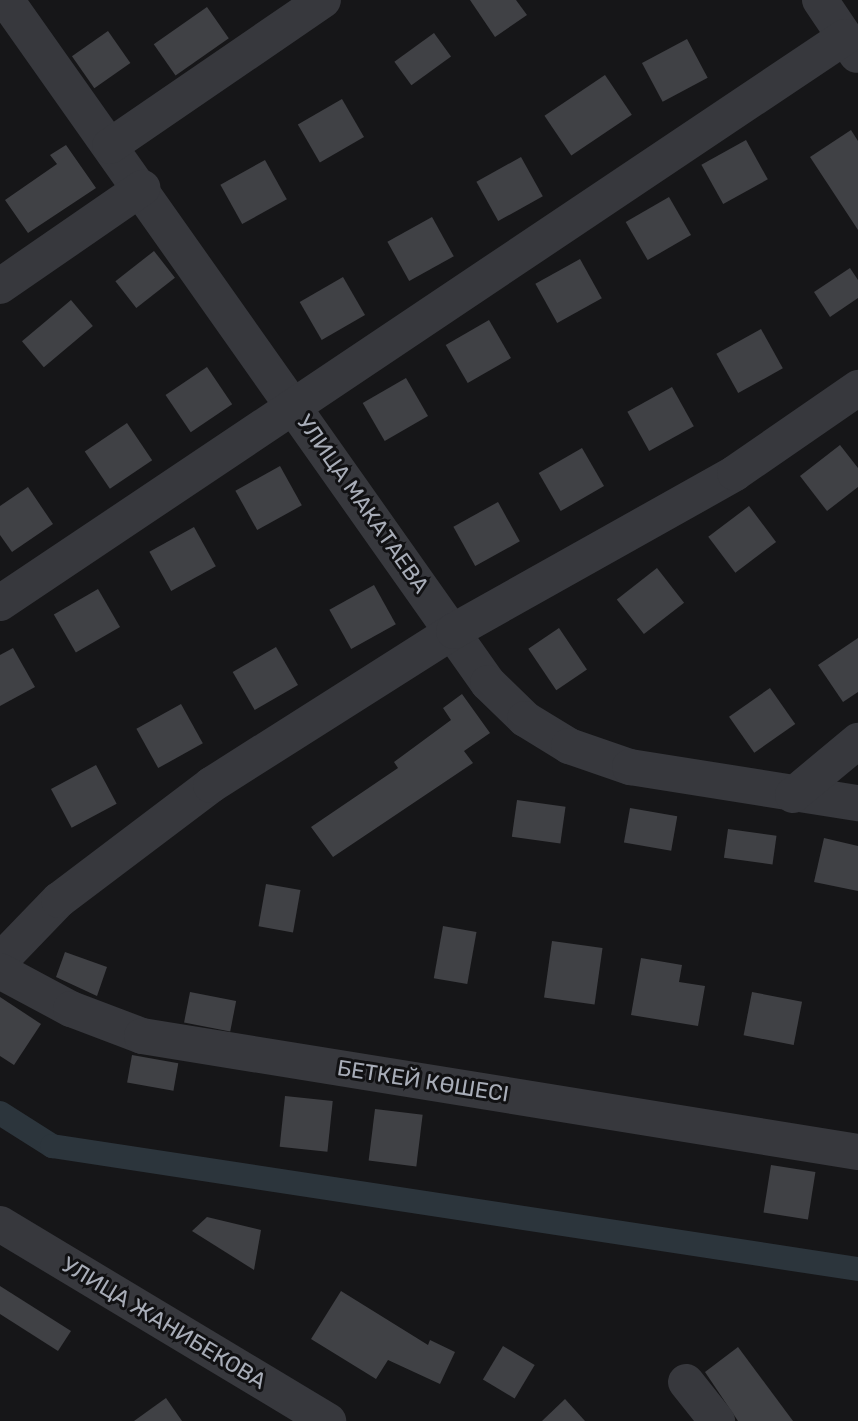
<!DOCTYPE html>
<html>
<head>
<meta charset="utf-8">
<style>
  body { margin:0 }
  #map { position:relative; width:858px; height:1421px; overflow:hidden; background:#161618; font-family:Rubik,sans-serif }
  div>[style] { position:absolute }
  .canal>* { height:24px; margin:-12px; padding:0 12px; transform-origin:12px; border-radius:12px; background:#2c353c }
  .building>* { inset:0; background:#404145; transform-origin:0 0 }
  .minor>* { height:36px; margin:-18px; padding:0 18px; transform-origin:18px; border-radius:18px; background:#37383d }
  span { translate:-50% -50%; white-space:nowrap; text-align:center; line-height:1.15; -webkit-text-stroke:6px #111113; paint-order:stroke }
  .street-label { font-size:22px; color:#a8adb8 }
</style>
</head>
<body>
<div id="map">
  <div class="canal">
    <div style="left:0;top:1113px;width:62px;rotate:32.4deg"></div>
    <div style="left:52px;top:1146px;width:815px;rotate:8.68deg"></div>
  </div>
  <div class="building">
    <div style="clip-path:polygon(470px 0,516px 0,527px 15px,495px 37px)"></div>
    <div style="left:207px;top:7px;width:38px;height:65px;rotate:55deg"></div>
    <div style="left:108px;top:31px;width:39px;height:44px;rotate:55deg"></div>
    <div style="left:434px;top:33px;width:29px;height:49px;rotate:54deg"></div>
    <div style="left:687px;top:39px;width:44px;height:51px;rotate:62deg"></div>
    <div style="left:605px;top:75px;width:48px;height:73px;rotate:56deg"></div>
    <div style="left:342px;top:99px;width:44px;height:51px;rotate:60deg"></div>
    <div style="clip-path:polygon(851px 130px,858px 141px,858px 230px,810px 157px)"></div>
    <div style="left:746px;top:140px;width:45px;height:51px;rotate:61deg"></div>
    <div style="clip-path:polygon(66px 145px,96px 188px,28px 233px,5px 200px,57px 164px,50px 155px)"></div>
    <div style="left:521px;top:157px;width:45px;height:51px;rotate:61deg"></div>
    <div style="left:265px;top:160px;width:45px;height:51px;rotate:61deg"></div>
    <div style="left:669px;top:197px;width:44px;height:50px;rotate:60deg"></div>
    <div style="left:432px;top:217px;width:45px;height:51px;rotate:61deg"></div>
    <div style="left:154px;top:251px;width:34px;height:49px;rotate:52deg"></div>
    <div style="left:580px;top:259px;width:45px;height:51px;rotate:61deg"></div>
    <div style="clip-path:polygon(850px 268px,858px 280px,858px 298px,830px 317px,814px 292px)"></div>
    <div style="left:343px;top:277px;width:44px;height:50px;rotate:60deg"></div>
    <div style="left:71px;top:300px;width:34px;height:64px;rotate:50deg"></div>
    <div style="left:489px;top:320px;width:44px;height:50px;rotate:60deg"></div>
    <div style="left:761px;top:329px;width:45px;height:51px;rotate:61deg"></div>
    <div style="left:207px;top:367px;width:45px;height:50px;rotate:56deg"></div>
    <div style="left:406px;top:378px;width:44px;height:50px;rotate:60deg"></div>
    <div style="left:672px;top:387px;width:45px;height:51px;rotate:61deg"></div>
    <div style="left:127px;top:423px;width:45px;height:51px;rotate:56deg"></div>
    <div style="clip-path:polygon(840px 445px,858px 468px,858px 487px,827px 511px,800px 476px)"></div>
    <div style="left:582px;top:448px;width:44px;height:50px;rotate:60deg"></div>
    <div style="left:280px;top:466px;width:45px;height:51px;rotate:61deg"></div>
    <div style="clip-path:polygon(28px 487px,53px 524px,12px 552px,0 535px,0 506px)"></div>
    <div style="left:498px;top:502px;width:45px;height:51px;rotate:61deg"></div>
    <div style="left:749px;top:506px;width:45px;height:51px;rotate:53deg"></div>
    <div style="left:194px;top:527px;width:45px;height:51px;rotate:61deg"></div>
    <div style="left:657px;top:568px;width:44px;height:51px;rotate:52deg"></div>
    <div style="left:374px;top:585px;width:45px;height:51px;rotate:61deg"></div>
    <div style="left:98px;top:589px;width:44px;height:51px;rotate:60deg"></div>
    <div style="left:559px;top:628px;width:50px;height:37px;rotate:56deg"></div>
    <div style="clip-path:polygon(858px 638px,858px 692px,843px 702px,818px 665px)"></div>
    <div style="left:276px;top:647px;width:44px;height:50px;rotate:60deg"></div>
    <div style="clip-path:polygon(13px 648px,35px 687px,0 706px,0 655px)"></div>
    <div style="left:770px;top:688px;width:44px;height:50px;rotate:55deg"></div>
    <div style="clip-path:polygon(462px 694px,490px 733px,464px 751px,473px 763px,333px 857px,311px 827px,398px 768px,394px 762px,451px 720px,443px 708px)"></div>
    <div style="left:181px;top:704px;width:45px;height:51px;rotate:61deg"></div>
    <div style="left:96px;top:765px;width:44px;height:51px;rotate:62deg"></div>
    <div style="left:517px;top:800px;width:49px;height:37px;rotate:8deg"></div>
    <div style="left:630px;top:808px;width:48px;height:35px;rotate:10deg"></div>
    <div style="left:728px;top:829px;width:49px;height:29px;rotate:8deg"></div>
    <div style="clip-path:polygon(824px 838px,858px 846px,858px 891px,814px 882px)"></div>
    <div style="left:266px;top:884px;width:35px;height:43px;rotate:10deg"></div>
    <div style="left:443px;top:926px;width:34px;height:53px;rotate:10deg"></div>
    <div style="left:552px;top:941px;width:51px;height:57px;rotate:8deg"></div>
    <div style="clip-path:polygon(65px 952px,107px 967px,97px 996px,56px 977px)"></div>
    <div style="clip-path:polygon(641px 958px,682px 965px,679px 982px,705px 986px,698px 1026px,631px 1015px)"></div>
    <div style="left:190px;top:992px;width:47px;height:31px;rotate:11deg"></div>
    <div style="left:752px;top:992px;width:51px;height:44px;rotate:11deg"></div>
    <div style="clip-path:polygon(0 997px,41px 1024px,14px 1065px,0 1056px)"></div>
    <div style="left:132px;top:1055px;width:47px;height:28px;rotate:10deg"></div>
    <div style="left:285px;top:1096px;width:48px;height:51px;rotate:6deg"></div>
    <div style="left:375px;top:1109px;width:48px;height:52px;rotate:7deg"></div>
    <div style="left:771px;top:1165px;width:45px;height:48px;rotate:9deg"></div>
    <div style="clip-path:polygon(207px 1217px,261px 1230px,254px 1270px,192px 1231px)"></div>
    <div style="clip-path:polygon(0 1286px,71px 1331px,58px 1351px,0 1314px)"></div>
    <div style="clip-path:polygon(341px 1291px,428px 1345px,430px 1340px,455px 1352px,440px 1384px,388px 1360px,376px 1379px,311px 1339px)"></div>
    <div style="left:503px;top:1346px;width:37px;height:39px;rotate:31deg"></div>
    <div style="clip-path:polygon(738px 1347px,793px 1421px,738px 1421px,705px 1372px)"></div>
    <div style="clip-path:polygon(166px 1398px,182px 1421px,134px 1421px)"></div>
    <div style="clip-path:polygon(565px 1399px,585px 1421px,542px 1421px)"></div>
  </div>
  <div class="minor">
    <div style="left:6px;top:0;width:836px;rotate:54.79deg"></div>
    <div style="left:488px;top:683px;width:52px;rotate:44.2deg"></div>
    <div style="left:525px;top:719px;width:52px;rotate:31.5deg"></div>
    <div style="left:569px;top:746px;width:65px;rotate:19deg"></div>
    <div style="left:630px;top:767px;width:231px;rotate:9deg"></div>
    <div style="left:820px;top:0;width:66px;rotate:56.1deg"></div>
    <div style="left:110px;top:146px;width:258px;rotate:-34.4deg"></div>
    <div style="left:0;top:286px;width:173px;rotate:-34.6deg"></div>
    <div style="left:0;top:603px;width:1017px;rotate:-33.82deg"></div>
    <div style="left:793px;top:795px;width:85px;rotate:-39.7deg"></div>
    <div style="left:0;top:961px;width:85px;rotate:-46deg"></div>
    <div style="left:59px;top:900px;width:191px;rotate:-37.1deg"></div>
    <div style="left:211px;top:785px;width:288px;rotate:-32.4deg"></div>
    <div style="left:454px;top:631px;width:322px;rotate:-29.3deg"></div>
    <div style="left:735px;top:473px;width:150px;rotate:-34.6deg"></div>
    <div style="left:0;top:971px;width:81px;rotate:28.2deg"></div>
    <div style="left:71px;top:1009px;width:76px;rotate:20.8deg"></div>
    <div style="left:142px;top:1036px;width:725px;rotate:9.2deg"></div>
    <div style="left:0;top:1224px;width:383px;rotate:31deg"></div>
    <div style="left:686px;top:1382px;width:50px;rotate:51.5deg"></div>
  </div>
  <div class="street-label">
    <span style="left:363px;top:504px;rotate:55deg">УЛИЦА МАКАТАЕВА</span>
    <span style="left:423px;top:1081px;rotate:9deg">БЕТКЕЙ КӨШЕСІ</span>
    <span style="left:164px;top:1323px;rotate:31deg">УЛИЦА ЖАНИБЕКОВА</span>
  </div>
</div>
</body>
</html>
